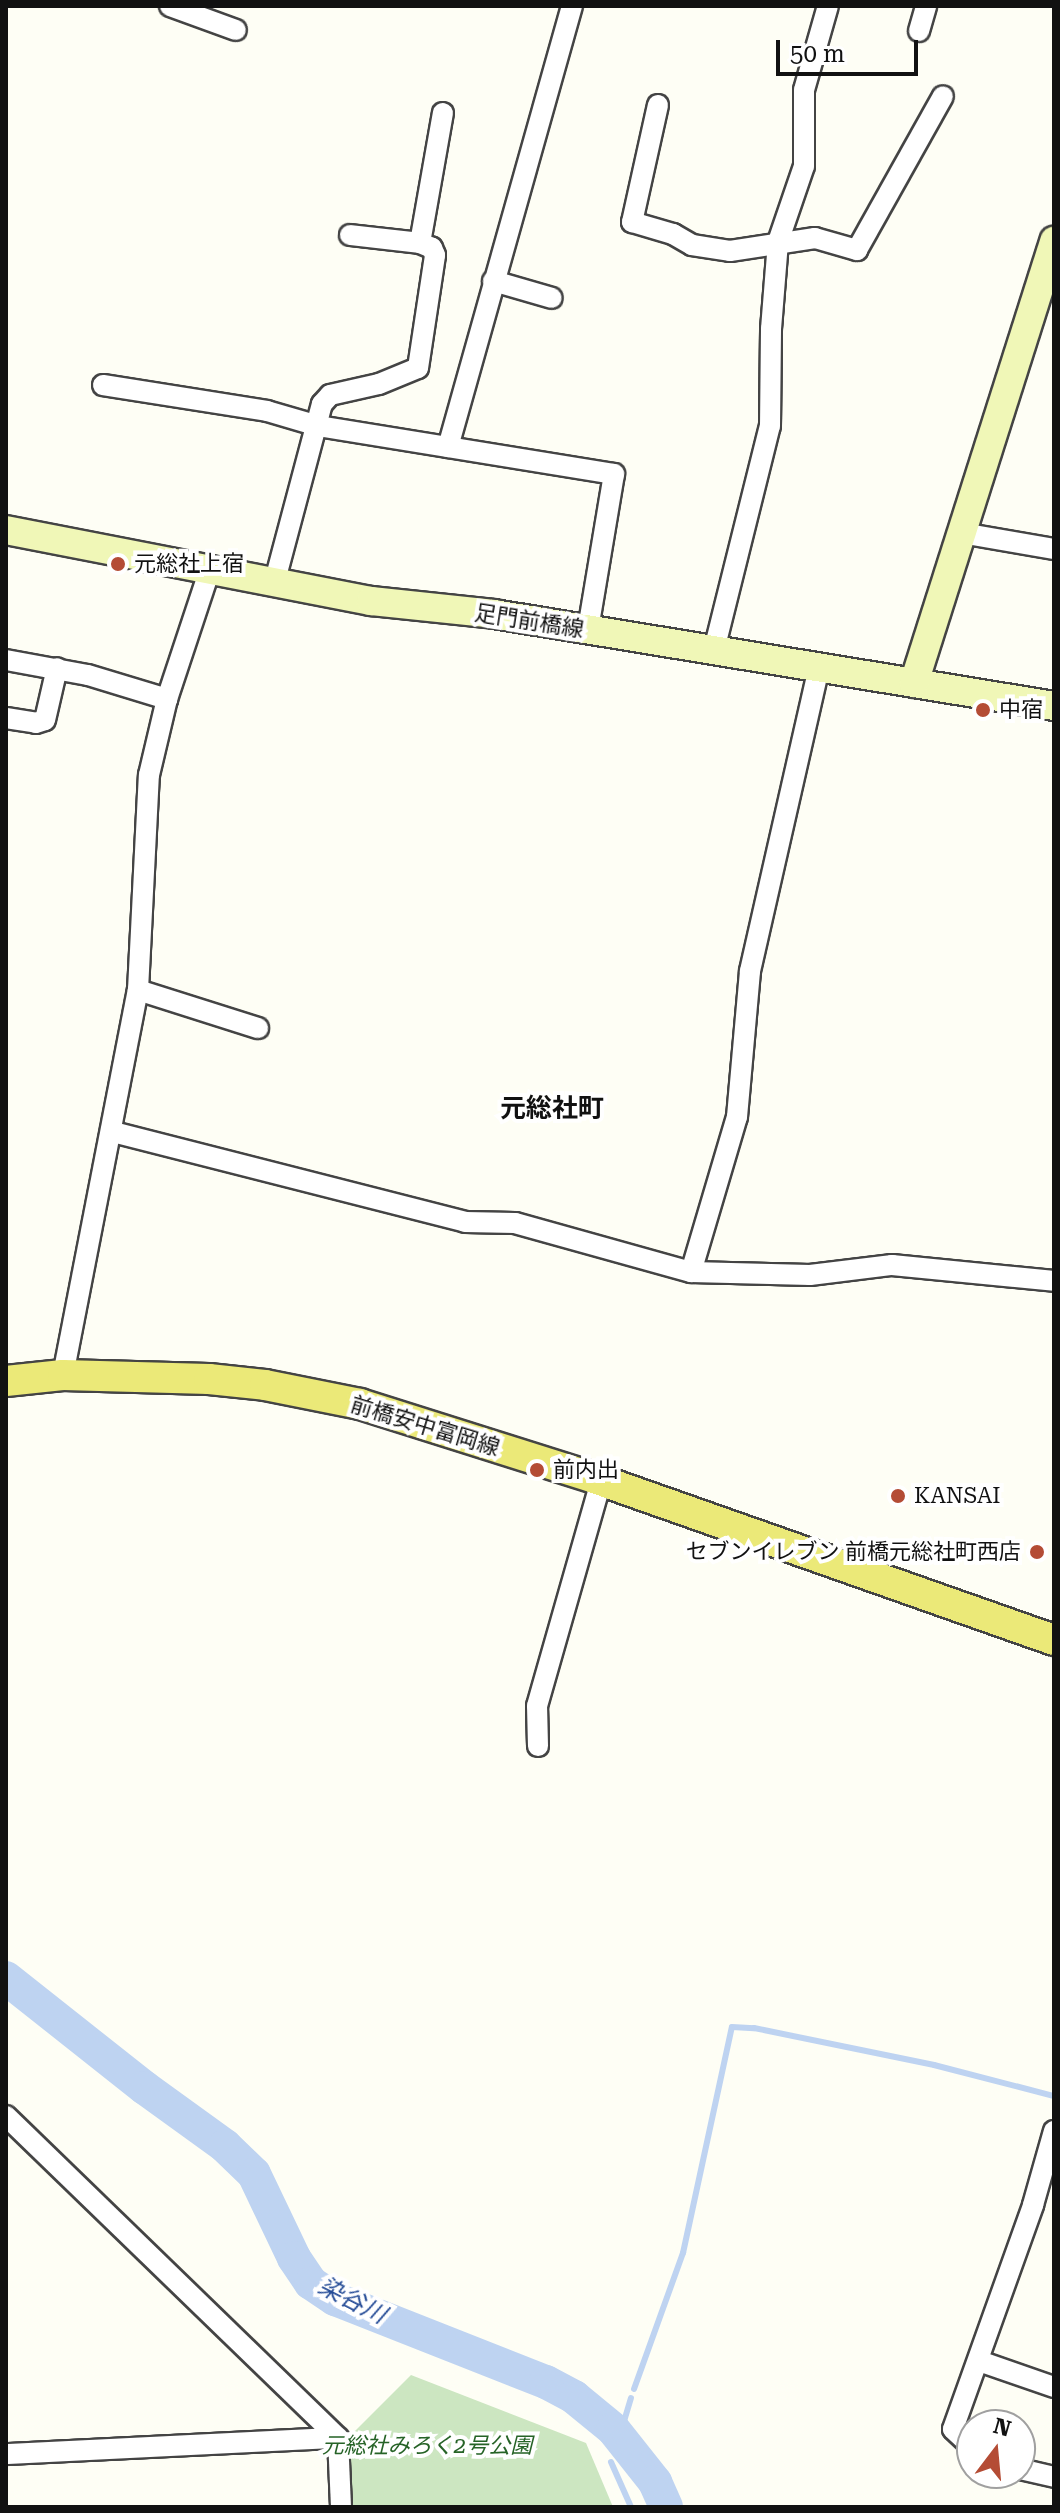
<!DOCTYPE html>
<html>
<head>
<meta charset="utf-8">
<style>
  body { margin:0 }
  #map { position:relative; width:1060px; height:2513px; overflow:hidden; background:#fefef5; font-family:"Roboto Serif","Noto Sans JP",serif }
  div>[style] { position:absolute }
  .green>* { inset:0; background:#cce6c1 }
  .stream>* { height:6px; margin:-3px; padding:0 3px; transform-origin:3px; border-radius:3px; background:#bed3f1 }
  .river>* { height:34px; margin:-17px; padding:0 17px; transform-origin:17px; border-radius:17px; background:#bed3f1 }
  .roads { filter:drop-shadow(2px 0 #444) drop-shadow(-2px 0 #444) drop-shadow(0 2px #444) drop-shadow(0 -2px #444) }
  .street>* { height:20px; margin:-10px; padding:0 10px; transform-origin:10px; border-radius:10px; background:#fff }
  .secondary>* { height:28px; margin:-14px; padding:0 14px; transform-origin:14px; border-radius:14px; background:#f0f7b7 }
  .primary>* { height:30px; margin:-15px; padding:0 15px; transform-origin:15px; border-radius:15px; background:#ebe978 }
  .dots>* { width:22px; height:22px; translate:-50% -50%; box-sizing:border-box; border:4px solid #fff; border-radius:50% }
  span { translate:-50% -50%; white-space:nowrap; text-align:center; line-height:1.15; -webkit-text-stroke:8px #fff; paint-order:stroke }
  .poi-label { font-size:22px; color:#111 }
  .left { translate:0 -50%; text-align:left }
  .right { translate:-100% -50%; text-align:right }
  .street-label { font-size:22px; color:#111 }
  .park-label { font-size:22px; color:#266327; font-style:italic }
  .water-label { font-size:24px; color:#254c97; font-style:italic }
  .quarter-label { font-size:26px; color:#111; font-weight:700 }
  .frame { position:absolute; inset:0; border:8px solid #111; pointer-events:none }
  .north { position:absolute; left:956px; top:2409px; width:80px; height:80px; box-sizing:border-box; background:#fff; border:2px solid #a0a0a0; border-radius:50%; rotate:16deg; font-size:22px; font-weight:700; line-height:32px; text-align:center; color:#111 }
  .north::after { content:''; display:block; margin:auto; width:28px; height:36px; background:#b44c35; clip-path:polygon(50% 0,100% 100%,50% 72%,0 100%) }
  .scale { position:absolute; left:776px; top:40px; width:142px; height:36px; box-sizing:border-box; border:4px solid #111; border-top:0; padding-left:10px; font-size:24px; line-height:28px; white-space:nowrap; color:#111; -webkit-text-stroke:6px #fff; paint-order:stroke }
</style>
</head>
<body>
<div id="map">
  <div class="green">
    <div style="clip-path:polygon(411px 2375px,586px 2443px,613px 2507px,351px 2507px,349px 2445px,352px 2434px)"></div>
  </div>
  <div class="stream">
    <div style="left:634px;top:2389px;width:145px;rotate:-70.2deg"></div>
    <div style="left:683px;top:2253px;width:231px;rotate:-77.8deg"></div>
    <div style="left:732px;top:2027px;width:22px;rotate:3deg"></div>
    <div style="left:754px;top:2028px;width:184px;rotate:11.6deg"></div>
    <div style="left:934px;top:2065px;width:124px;rotate:14.5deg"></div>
    <div style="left:616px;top:2448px;width:52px;rotate:-73.3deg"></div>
    <div style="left:611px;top:2462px;width:49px;rotate:66deg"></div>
  </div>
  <div class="river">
    <div style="left:6px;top:1978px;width:177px;rotate:38.4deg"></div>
    <div style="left:145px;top:2088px;width:99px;rotate:35.9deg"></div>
    <div style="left:225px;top:2146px;width:40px;rotate:44deg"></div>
    <div style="left:254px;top:2174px;width:93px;rotate:64.5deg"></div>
    <div style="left:294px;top:2258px;width:30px;rotate:56deg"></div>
    <div style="left:311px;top:2283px;width:29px;rotate:34deg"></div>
    <div style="left:335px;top:2299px;width:227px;rotate:21.5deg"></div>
    <div style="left:546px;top:2382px;width:32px;rotate:28deg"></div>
    <div style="left:574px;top:2397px;width:50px;rotate:39.4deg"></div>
    <div style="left:613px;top:2429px;width:68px;rotate:51.6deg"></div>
    <div style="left:655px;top:2482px;width:27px;rotate:66deg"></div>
  </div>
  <div class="roads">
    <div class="street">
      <div style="left:170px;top:6px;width:70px;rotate:20deg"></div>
      <div style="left:919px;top:31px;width:26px;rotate:-74deg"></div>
      <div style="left:658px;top:105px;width:120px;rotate:102.5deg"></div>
      <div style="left:632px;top:222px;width:43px;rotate:16.3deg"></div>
      <div style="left:673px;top:234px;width:22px;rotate:30deg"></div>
      <div style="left:692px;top:245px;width:38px;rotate:9deg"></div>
      <div style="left:730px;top:251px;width:86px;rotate:-8.7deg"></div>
      <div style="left:815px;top:238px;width:44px;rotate:15.9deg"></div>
      <div style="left:857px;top:250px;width:176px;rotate:-60.8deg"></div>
      <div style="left:350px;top:235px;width:70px;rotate:6.5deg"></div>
      <div style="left:493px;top:281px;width:61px;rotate:16.1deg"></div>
      <div style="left:103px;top:385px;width:166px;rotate:9deg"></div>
      <div style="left:267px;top:411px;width:53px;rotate:16.4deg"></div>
      <div style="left:318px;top:426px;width:300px;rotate:9.2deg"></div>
      <div style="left:614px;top:474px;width:158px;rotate:99.5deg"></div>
      <div style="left:448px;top:447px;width:458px;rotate:-74.3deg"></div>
      <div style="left:962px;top:533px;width:93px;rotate:9.9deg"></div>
      <div style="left:274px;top:584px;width:186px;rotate:-75.1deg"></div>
      <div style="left:322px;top:404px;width:12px;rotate:-48deg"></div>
      <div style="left:330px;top:395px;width:50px;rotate:-12.7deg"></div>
      <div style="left:379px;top:384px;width:42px;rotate:-22.3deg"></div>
      <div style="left:418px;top:368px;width:114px;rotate:-81.4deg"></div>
      <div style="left:435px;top:255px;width:8px;rotate:-113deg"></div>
      <div style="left:432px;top:248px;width:13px;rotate:-157deg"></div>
      <div style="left:420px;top:243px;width:132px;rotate:-80deg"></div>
      <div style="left:714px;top:650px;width:231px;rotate:-76deg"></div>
      <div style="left:770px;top:426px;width:97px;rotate:-89.4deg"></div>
      <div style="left:771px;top:329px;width:87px;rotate:-85.4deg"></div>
      <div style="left:778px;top:242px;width:80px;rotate:-71.1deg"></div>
      <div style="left:804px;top:166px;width:76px;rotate:-90deg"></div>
      <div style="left:804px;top:90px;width:87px;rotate:-74.1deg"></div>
      <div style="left:6px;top:660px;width:83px;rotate:10.4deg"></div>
      <div style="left:88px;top:675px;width:83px;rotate:16.9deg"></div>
      <div style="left:6px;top:718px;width:30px;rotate:9deg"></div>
      <div style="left:36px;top:723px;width:9px;rotate:-18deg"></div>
      <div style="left:45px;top:720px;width:53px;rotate:-77deg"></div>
      <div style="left:138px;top:990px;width:126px;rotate:17.6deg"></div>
      <div style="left:113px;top:1132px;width:363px;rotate:14.3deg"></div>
      <div style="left:465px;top:1222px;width:50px;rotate:1.1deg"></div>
      <div style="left:515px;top:1223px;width:183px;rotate:15.6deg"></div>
      <div style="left:691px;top:1272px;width:119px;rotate:1.4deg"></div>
      <div style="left:810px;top:1275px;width:83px;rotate:-7deg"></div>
      <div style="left:892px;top:1265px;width:163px;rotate:5.6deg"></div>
      <div style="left:691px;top:1272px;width:162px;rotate:-73.5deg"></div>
      <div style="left:737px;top:1117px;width:147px;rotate:-84.9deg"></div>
      <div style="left:750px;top:971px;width:312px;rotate:-77.2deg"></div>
      <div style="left:63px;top:1375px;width:392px;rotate:-79deg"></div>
      <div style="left:138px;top:990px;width:215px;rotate:-87.1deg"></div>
      <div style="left:149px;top:775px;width:78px;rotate:-76.7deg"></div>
      <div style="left:167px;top:699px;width:134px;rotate:-71.7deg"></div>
      <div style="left:538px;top:1746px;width:40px;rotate:-91.4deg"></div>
      <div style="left:537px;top:1706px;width:234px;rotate:-74.1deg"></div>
      <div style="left:6px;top:2116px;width:463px;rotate:44.1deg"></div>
      <div style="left:338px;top:2438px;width:69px;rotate:87.5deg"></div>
      <div style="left:979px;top:2361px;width:79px;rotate:19.1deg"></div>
      <div style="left:972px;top:2447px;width:26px;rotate:-137deg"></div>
      <div style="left:953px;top:2429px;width:238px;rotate:-70.3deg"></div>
      <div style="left:1033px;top:2205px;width:77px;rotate:-74.2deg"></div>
      <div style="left:6px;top:2454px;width:332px;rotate:-2.8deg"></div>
      <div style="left:1020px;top:2469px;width:35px;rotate:13deg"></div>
    </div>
    <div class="secondary">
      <div style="left:6px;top:530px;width:372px;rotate:11deg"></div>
      <div style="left:371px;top:601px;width:124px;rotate:6deg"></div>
      <div style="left:494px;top:614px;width:568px;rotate:9.33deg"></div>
      <div style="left:914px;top:683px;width:464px;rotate:-72.4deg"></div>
    </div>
    <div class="primary">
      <div style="left:6px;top:1381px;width:57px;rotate:-6deg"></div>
      <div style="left:63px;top:1375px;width:146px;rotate:1.6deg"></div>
      <div style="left:209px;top:1379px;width:56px;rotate:6.1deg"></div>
      <div style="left:265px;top:1385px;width:97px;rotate:11.3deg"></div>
      <div style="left:360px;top:1404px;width:245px;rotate:17.5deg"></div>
      <div style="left:594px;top:1478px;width:488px;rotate:19.4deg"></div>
    </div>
  </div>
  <div class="dots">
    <div style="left:118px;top:564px;background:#b44c35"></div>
    <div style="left:983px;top:710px;background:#b44c35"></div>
    <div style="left:537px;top:1470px;background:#b44c35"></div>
    <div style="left:898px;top:1496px;background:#b44c35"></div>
    <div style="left:1037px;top:1552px;background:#b44c35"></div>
  </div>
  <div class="poi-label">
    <span class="left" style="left:134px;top:564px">元総社上宿</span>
    <span class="left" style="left:999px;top:710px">中宿</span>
    <span class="left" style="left:553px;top:1470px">前内出</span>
    <span class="left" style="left:914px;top:1496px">KANSAI</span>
    <span class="right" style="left:1021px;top:1552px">セブンイレブン 前橋元総社町西店</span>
  </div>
  <div class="street-label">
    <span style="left:529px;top:621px;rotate:9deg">足門前橋線</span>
    <span style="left:425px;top:1426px;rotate:17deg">前橋安中富岡線</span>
  </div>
  <div class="park-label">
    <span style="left:427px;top:2446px">元総社みろく2号公園</span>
  </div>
  <div class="water-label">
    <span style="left:352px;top:2301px;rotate:27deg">染谷川</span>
  </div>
  <div class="quarter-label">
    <span style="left:552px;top:1109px">元総社町</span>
  </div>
  <div class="frame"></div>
  <div class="north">N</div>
  <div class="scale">50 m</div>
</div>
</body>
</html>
